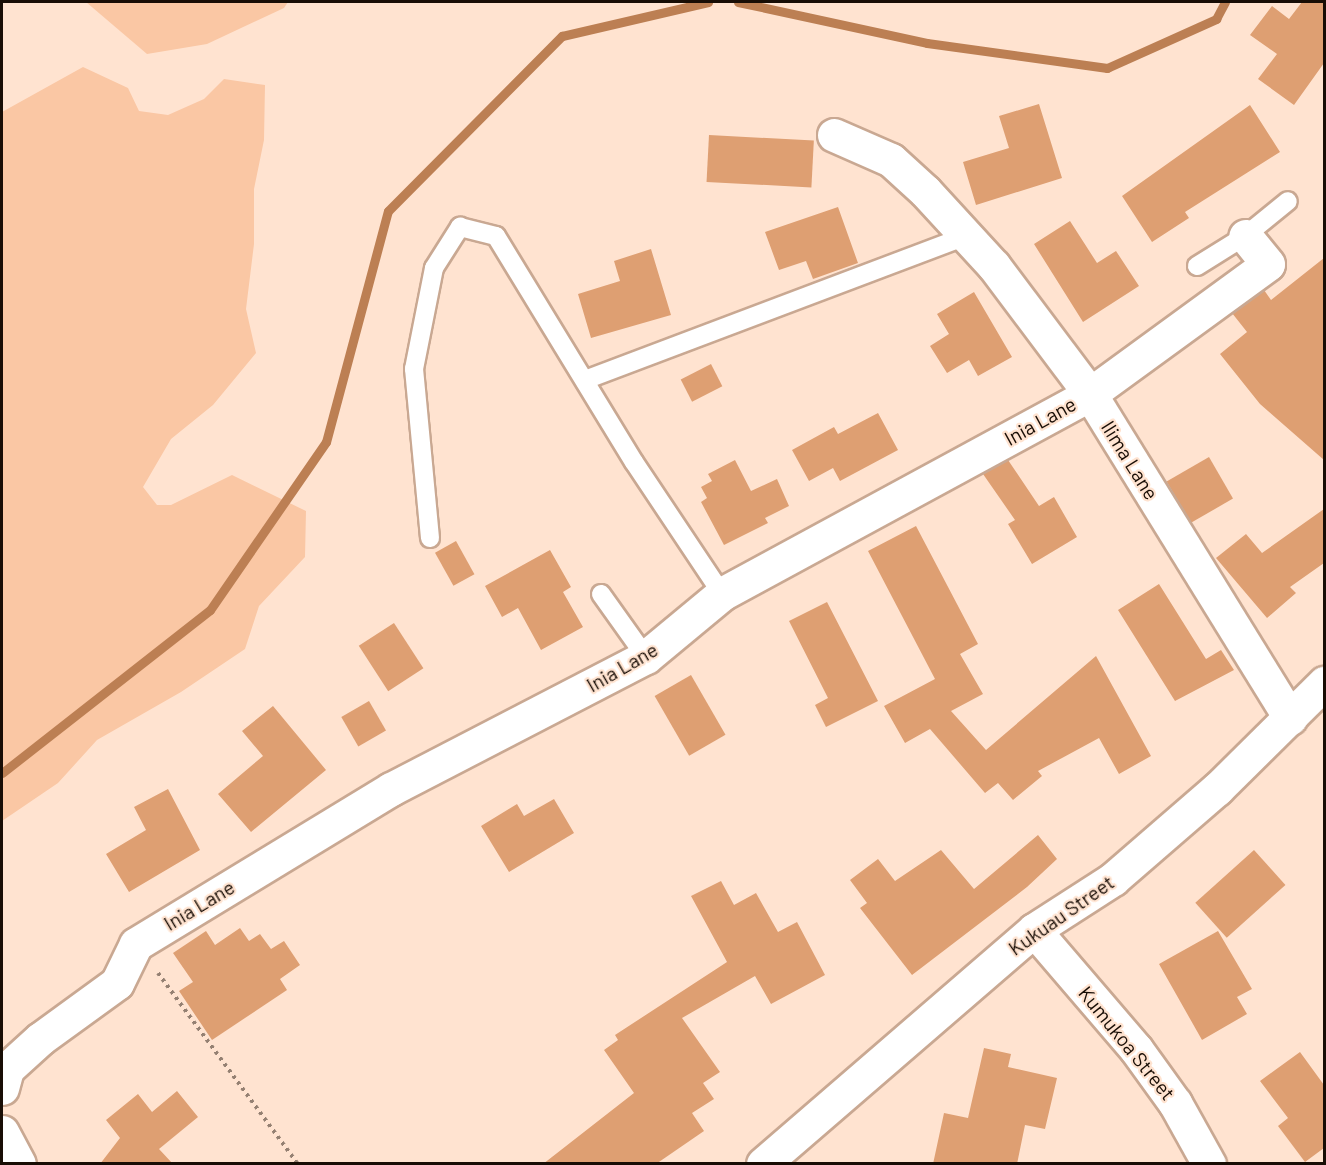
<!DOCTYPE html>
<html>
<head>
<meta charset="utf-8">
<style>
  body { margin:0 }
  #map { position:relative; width:1326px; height:1165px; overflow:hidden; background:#ffe3d0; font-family:Barlow,sans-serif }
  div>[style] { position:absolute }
  .green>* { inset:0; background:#fac7a4 }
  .stream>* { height:9px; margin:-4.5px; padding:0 4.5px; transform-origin:4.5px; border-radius:4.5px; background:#bc7f53 }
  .building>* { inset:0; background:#de9f72; transform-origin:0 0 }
  .path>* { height:4px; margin-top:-2px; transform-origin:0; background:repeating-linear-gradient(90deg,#948072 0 3px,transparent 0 7.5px) }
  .roads { filter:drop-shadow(2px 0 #c9a892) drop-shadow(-2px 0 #c9a892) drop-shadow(0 2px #c9a892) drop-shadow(0 -2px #c9a892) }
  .service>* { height:18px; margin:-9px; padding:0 9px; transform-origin:9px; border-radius:9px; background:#fff }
  .minor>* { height:33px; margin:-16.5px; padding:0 16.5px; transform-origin:16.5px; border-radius:16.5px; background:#fff }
  .tertiary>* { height:33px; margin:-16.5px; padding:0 16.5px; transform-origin:16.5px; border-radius:16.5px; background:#fff }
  span { translate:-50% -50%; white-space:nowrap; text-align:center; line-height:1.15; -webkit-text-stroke:4.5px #ffe3d0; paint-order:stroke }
  .street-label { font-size:20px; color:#180d05 }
  .frame { position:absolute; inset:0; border:3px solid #180d05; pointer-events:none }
</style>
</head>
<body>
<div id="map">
  <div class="green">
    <div style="clip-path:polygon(86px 2px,288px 2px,284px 8px,207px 44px,147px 54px)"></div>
    <div style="clip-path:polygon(83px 67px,128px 88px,139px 111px,168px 115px,204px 99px,224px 79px,265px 85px,264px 140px,254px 189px,254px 244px,246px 309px,256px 353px,213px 405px,171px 439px,143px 487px,157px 505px,171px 505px,232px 475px,306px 511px,305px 557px,259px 606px,245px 649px,181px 692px,97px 740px,58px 783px,2px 821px,2px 112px)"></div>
  </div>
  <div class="stream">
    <div style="left:738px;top:2px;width:193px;rotate:12.2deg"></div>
    <div style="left:927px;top:43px;width:182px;rotate:7.9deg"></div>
    <div style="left:1107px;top:68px;width:120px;rotate:-24.2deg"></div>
    <div style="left:1216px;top:19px;width:19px;rotate:-62deg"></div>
    <div style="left:2px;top:773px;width:264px;rotate:-38.1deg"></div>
    <div style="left:210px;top:610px;width:204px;rotate:-55.4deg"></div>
    <div style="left:326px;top:442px;width:239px;rotate:-75deg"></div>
    <div style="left:388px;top:211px;width:247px;rotate:-45.2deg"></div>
    <div style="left:562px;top:36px;width:150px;rotate:-13.1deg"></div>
  </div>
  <div class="building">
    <div style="clip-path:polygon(1302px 2px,1324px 2px,1324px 63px,1294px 105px,1258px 79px,1277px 54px,1250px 35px,1272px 6px,1289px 19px)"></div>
    <div style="clip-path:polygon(1039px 104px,1062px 178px,976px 205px,963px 162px,1009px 148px,999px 116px)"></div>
    <div style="clip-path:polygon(1250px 105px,1280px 152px,1185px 212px,1189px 218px,1152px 242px,1122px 196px)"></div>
    <div style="left:709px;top:135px;width:105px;height:47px;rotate:3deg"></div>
    <div style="clip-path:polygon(838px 207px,858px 263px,813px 279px,806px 261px,779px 270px,765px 232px)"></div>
    <div style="clip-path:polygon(1070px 221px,1097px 263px,1116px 251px,1139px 286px,1083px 322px,1034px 244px)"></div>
    <div style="clip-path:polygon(651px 249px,671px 315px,591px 338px,578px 294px,620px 281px,614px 261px)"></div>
    <div style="clip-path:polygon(1324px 258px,1324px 460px,1260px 404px,1220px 354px,1247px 332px,1232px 313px,1264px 290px,1271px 300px)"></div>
    <div style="clip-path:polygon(974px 292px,1012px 357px,978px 376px,969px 360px,947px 373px,930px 346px,949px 334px,937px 314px)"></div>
    <div style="left:711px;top:364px;width:25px;height:34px;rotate:63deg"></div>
    <div style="clip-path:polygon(878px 413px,898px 450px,840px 481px,833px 468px,809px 481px,792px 450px,834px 427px,838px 434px)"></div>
    <div style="left:1209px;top:457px;width:48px;height:49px;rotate:60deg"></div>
    <div style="clip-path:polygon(735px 460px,751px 491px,777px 479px,789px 506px,765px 518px,768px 523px,724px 545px,701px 502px,707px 498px,701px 487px,712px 481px,708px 474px)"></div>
    <div style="clip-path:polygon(1008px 460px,1039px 506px,1054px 497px,1077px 537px,1032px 564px,1008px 524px,1015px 520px,983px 474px)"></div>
    <div style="clip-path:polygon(1324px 509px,1324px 563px,1290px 587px,1296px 593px,1267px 618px,1216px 558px,1246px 534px,1262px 553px)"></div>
    <div style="clip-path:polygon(916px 526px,978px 644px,960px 654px,983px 694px,951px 711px,986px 750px,1096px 656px,1151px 756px,1119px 774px,1099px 738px,1038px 771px,1042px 776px,1013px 800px,998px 783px,985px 793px,930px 729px,905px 743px,884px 706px,935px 679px,868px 551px)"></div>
    <div style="left:456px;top:541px;width:38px;height:24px;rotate:61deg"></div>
    <div style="clip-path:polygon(550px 550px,571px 587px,563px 592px,583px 627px,541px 650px,518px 608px,502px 617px,485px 586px)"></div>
    <div style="clip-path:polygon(1159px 584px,1206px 659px,1221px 650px,1234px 670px,1175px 701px,1118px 610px)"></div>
    <div style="clip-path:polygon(827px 602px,878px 701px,826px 727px,815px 705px,828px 698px,789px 621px)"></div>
    <div style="left:394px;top:623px;width:54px;height:42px;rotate:57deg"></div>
    <div style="left:691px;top:675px;width:69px;height:42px;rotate:60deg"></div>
    <div style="left:369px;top:701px;width:34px;height:32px;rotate:60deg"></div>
    <div style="clip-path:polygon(273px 706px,326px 770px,251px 832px,218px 794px,263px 756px,242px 731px)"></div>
    <div style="clip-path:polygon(168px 789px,200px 850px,129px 892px,106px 854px,146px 830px,134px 807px)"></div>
    <div style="clip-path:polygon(554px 799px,574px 833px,509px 872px,481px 826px,517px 804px,524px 816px)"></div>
    <div style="clip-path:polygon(1038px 835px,1057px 859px,1027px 887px,912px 975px,860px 908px,867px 903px,850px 880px,878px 859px,895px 881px,941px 850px,974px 889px)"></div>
    <div style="left:1254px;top:850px;width:47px;height:79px;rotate:48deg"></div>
    <div style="clip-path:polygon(721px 881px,734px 905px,756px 893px,778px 932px,797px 922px,825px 975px,771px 1004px,755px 976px,682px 1018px,720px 1072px,703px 1083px,714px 1099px,692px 1113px,704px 1131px,656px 1164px,543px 1164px,634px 1093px,604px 1050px,618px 1040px,615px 1035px,727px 962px,691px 896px)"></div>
    <div style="clip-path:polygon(240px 928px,249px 941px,260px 934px,271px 949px,284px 941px,300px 965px,280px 979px,287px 990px,212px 1040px,179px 991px,193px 982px,173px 953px,206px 931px,215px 945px)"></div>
    <div style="clip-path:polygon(1218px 931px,1252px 989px,1237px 997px,1247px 1014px,1202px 1040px,1159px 964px)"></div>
    <div style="clip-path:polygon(984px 1048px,1011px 1054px,1008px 1067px,1057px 1078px,1045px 1129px,1025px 1125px,1017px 1164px,933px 1164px,944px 1113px,968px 1118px)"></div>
    <div style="clip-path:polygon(1300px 1052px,1324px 1085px,1324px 1148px,1305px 1162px,1278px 1126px,1288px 1118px,1260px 1081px)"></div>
    <div style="clip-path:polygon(177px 1091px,198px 1117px,159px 1149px,173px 1164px,100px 1164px,120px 1138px,106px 1120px,138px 1094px,152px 1112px)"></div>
  </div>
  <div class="path">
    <div style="left:158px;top:973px;width:237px;rotate:53.8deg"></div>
  </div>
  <div class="roads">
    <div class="service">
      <div style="left:1197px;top:266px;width:57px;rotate:-32deg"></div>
      <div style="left:1245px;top:236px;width:55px;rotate:-39.1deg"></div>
      <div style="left:585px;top:380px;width:408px;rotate:-20.7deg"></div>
      <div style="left:430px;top:538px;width:170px;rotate:-95.4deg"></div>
      <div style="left:414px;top:369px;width:103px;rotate:-78.8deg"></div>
      <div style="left:434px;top:268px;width:49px;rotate:-57.6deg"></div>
      <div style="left:460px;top:227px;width:37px;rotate:14deg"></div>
      <div style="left:496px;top:236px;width:265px;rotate:58.6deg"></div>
      <div style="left:634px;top:462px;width:159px;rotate:56.3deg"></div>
      <div style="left:601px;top:594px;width:77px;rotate:54.5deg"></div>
    </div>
    <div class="minor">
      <div style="left:834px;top:135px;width:62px;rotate:23.7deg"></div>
      <div style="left:891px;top:160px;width:46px;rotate:42.4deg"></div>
      <div style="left:925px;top:191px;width:102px;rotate:47.4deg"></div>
      <div style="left:994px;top:266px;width:160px;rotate:53.1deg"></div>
      <div style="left:1090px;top:394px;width:381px;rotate:58.3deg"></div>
      <div style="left:2px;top:1088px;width:20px;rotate:-75deg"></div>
      <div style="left:7px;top:1069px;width:45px;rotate:-42.3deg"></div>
      <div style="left:40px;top:1039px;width:95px;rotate:-36deg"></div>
      <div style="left:117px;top:983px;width:43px;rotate:-64deg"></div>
      <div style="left:136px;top:944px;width:298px;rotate:-31.3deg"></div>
      <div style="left:391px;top:789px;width:287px;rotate:-27.4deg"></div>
      <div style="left:646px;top:657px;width:99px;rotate:-39.7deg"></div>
      <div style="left:722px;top:594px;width:419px;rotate:-28.5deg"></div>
      <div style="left:1090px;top:394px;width:220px;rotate:-36.1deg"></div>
      <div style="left:1268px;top:264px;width:36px;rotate:-129deg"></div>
      <div style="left:2px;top:1132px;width:36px;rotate:62deg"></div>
    </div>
    <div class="tertiary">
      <div style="left:1034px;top:930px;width:157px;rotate:49.4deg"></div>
      <div style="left:1136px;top:1049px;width:67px;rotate:54.2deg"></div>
      <div style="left:1175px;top:1103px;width:70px;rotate:60.9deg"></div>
      <div style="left:763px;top:1164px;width:358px;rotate:-40.8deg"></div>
      <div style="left:1034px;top:930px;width:94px;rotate:-32.8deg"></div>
      <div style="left:1113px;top:879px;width:138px;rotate:-40.9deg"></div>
      <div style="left:1217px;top:789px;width:151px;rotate:-44.7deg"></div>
    </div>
  </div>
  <div class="street-label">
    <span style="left:1040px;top:421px;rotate:-29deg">Inia Lane</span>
    <span style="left:1130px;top:460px;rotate:58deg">Ilima Lane</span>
    <span style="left:622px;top:667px;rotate:-30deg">Inia Lane</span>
    <span style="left:199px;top:905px;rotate:-31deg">Inia Lane</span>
    <span style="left:1061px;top:915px;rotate:-35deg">Kukuau Street</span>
    <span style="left:1127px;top:1043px;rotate:51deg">Kumukoa Street</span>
  </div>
  <div class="frame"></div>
</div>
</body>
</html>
